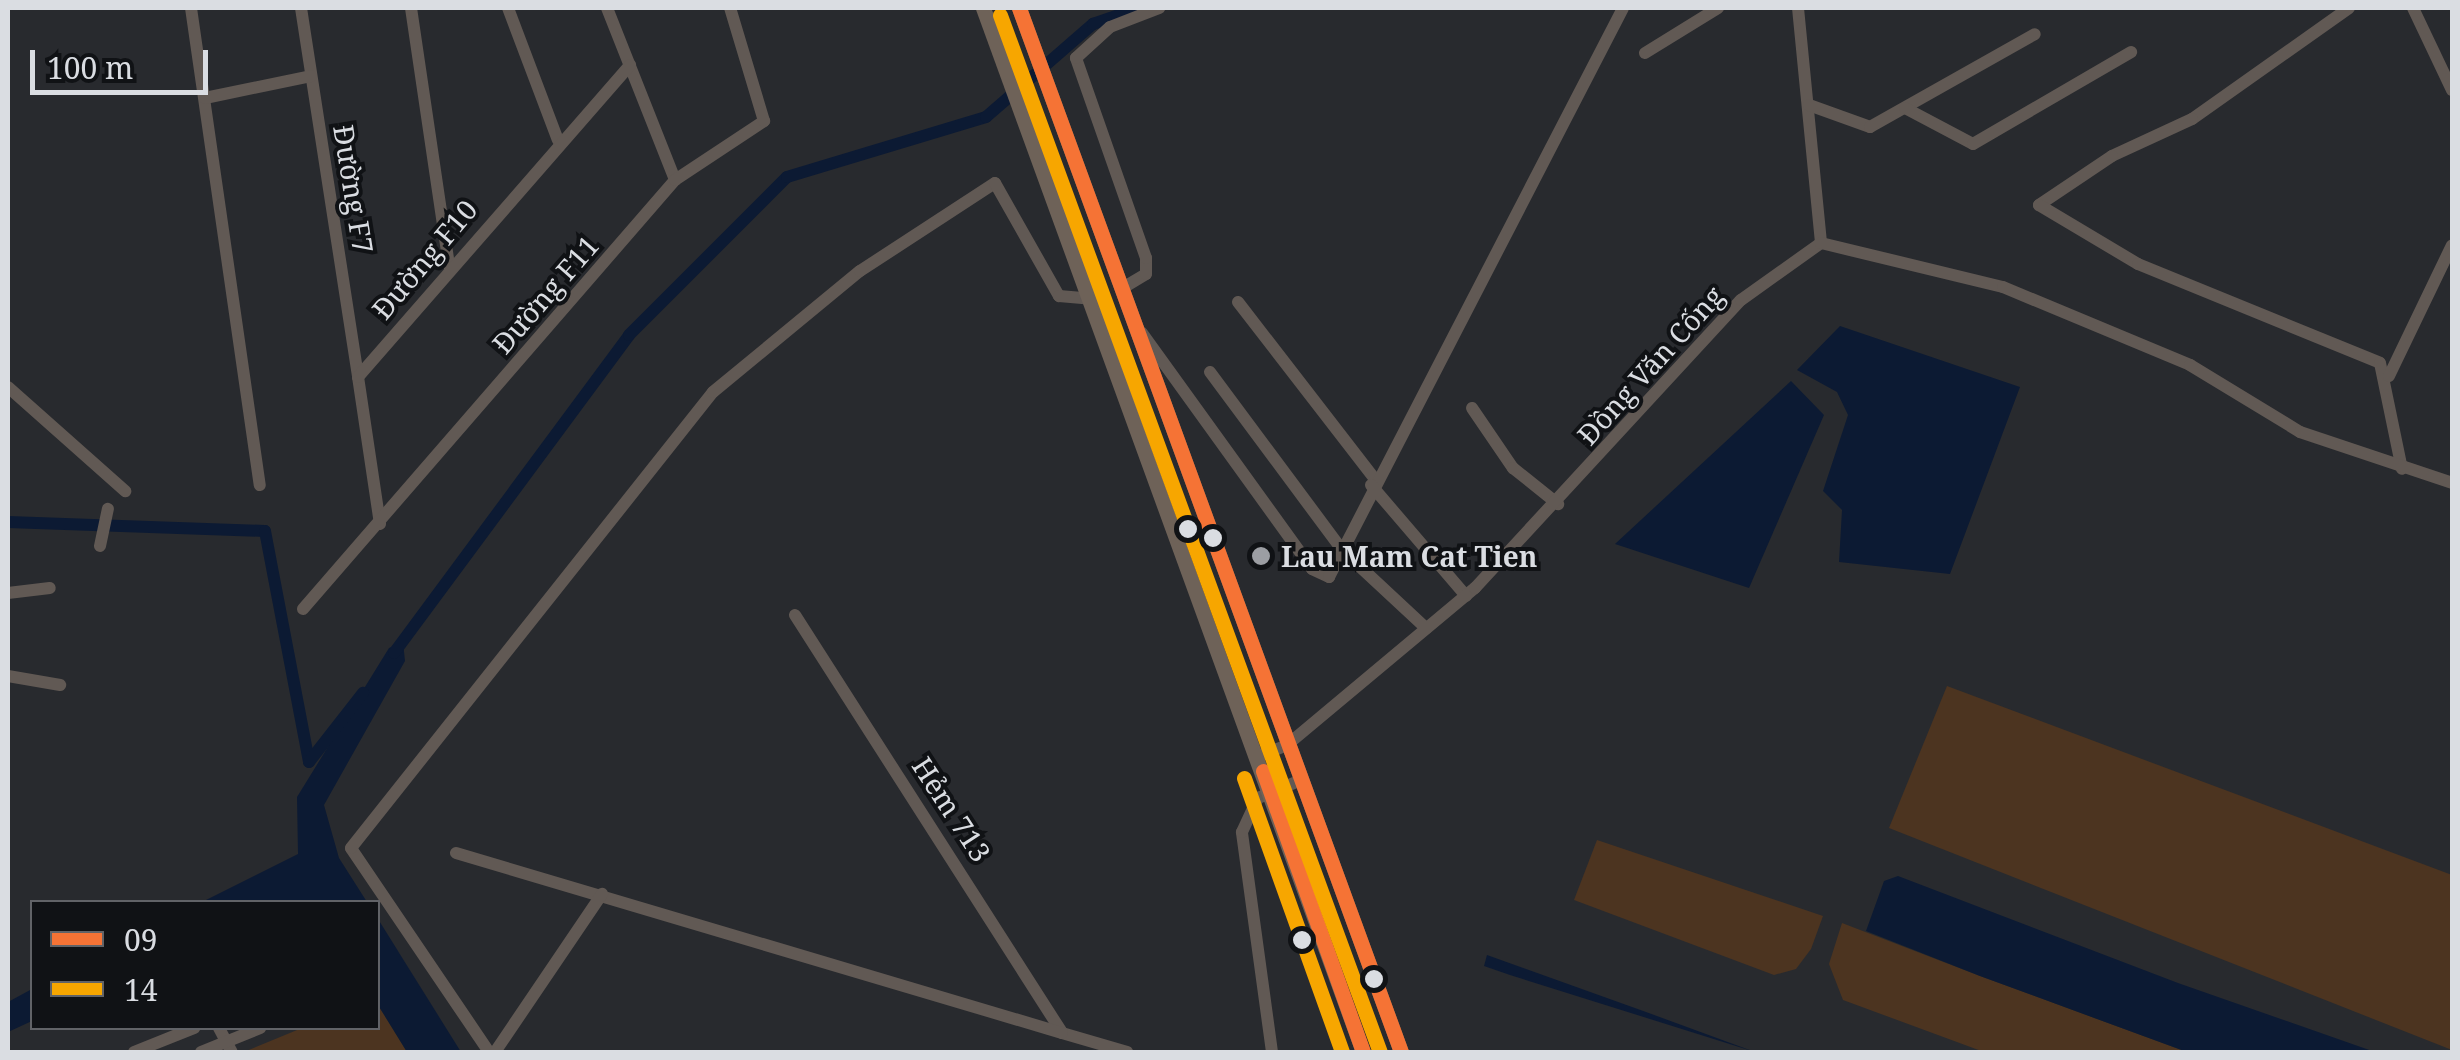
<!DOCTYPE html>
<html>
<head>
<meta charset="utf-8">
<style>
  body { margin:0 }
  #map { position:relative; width:2460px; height:1060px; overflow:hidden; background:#282a2e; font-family:"Noto Serif",serif }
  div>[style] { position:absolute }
  .green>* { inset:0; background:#4c3420 }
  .water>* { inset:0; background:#0c1a33 }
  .canal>* { height:12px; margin:-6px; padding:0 6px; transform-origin:6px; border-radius:6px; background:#0c1a33 }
  .minor>* { height:12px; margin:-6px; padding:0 6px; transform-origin:6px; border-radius:6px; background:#615954 }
  .major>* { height:15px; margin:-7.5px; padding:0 7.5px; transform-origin:7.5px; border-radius:7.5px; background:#6e6258 }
  .bus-1>* { height:15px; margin:-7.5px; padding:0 7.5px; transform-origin:7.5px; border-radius:7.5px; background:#f57335 }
  .bus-2>* { height:15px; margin:-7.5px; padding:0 7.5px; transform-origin:7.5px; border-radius:7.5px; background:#f7a600 }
  .dots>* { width:28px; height:28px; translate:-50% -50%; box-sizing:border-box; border:5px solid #101215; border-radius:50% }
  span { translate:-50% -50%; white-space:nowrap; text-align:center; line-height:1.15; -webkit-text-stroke:8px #101215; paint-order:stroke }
  .street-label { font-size:28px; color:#dadde2 }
  .poi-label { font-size:28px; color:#dadde2; font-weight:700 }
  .left { translate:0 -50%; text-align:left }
  .frame { position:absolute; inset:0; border:10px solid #dadde2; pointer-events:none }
  .legend { position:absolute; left:30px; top:900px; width:350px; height:130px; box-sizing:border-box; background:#101215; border:2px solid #616367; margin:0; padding:12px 18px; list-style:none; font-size:30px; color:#dadde2 }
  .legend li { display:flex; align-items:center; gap:20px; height:50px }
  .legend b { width:50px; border:2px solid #616367 }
  .scale { position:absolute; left:30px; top:50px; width:178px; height:45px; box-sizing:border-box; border:5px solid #dadde2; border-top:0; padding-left:12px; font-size:30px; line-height:35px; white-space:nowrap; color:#dadde2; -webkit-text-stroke:8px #101215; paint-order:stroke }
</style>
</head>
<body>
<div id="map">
  <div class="green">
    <div style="clip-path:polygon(1947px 686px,2452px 875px,2452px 1050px,1889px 828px)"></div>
    <div style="clip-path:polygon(1597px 840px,1823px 916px,1811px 949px,1796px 969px,1774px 975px,1574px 900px)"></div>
    <div style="clip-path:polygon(1842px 923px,1980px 976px,2187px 1052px,1984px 1052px,1843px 1000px,1829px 964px)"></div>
    <div style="clip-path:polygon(378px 1005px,407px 1052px,244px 1052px,302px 1028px,378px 1028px)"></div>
  </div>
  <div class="water">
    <div style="clip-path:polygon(1840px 326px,2020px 387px,1950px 574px,1839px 562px,1842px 510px,1823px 491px,1848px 415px,1837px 392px,1797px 370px)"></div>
    <div style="clip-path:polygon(1791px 381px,1824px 415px,1749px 588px,1615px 544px)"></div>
    <div style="clip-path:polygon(403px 642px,405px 661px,324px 805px,339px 858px,367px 902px,202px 902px,298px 854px,297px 797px,389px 648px)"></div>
    <div style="clip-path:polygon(1898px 876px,2178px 983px,2375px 1052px,2187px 1052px,1980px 976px,1866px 931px,1884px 881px)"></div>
    <div style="clip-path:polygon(378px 919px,461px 1052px,407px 1052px,378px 1005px)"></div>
    <div style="clip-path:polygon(1487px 955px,1646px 1012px,1755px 1052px,1510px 975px,1484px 966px)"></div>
    <div style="clip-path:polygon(32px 989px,32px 1021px,8px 1032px,8px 1002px)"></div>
  </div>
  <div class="canal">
    <div style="left:8px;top:522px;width:257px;rotate:2deg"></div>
    <div style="left:265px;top:531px;width:235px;rotate:79.2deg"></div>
    <div style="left:309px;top:762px;width:88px;rotate:-52deg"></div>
    <div style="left:394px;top:653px;width:395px;rotate:-53.5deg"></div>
    <div style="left:629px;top:335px;width:223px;rotate:-45deg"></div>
    <div style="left:787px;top:177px;width:208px;rotate:-16.8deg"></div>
    <div style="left:986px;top:117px;width:142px;rotate:-41deg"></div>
    <div style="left:1093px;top:24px;width:49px;rotate:-19.2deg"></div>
  </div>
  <div class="minor">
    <div style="left:191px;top:8px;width:482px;rotate:81.8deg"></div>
    <div style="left:301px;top:8px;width:373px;rotate:81.2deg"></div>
    <div style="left:411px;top:8px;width:261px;rotate:81.6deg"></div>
    <div style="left:508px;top:8px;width:141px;rotate:69.3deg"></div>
    <div style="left:607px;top:8px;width:185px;rotate:68.4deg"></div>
    <div style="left:1798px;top:8px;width:236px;rotate:84.4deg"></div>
    <div style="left:2349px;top:8px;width:192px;rotate:144.7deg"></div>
    <div style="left:2192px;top:119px;width:88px;rotate:155.2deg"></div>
    <div style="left:2112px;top:156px;width:88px;rotate:146.1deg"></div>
    <div style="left:2039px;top:205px;width:115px;rotate:30.8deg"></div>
    <div style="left:2138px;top:264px;width:261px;rotate:22.2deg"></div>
    <div style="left:2380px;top:363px;width:108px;rotate:78.3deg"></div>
    <div style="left:2413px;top:8px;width:91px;rotate:64.6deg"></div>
    <div style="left:1645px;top:53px;width:86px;rotate:-31.7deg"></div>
    <div style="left:205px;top:98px;width:108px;rotate:-11.7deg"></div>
    <div style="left:1809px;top:105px;width:65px;rotate:19.8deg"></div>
    <div style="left:1870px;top:127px;width:189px;rotate:-29.4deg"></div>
    <div style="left:1905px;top:108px;width:77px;rotate:27.9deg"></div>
    <div style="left:1973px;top:144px;width:183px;rotate:-30.2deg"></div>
    <div style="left:1121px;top:289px;width:29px;rotate:-31deg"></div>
    <div style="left:1146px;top:274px;width:16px;rotate:-90deg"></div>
    <div style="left:1146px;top:258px;width:212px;rotate:-109.3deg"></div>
    <div style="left:1076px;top:58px;width:46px;rotate:-42.4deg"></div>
    <div style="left:1110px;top:27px;width:53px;rotate:-21.2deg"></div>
    <div style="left:1238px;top:302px;width:222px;rotate:52.3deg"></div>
    <div style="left:1142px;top:333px;width:291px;rotate:54.2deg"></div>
    <div style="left:1312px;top:569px;width:19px;rotate:25deg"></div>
    <div style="left:1329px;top:577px;width:640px;rotate:-62.67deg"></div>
    <div style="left:1210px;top:372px;width:222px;rotate:53.4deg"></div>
    <div style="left:1342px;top:550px;width:115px;rotate:42.9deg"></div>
    <div style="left:2389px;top:376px;width:145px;rotate:-64.3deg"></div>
    <div style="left:8px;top:387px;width:157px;rotate:41.6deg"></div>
    <div style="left:1472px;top:408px;width:73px;rotate:55.7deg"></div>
    <div style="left:1513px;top:468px;width:58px;rotate:38.7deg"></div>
    <div style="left:1371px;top:485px;width:146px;rotate:49.4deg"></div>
    <div style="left:380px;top:524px;width:149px;rotate:-98.5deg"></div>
    <div style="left:358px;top:377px;width:414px;rotate:-48.9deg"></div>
    <div style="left:100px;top:546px;width:38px;rotate:-78deg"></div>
    <div style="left:8px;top:593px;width:42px;rotate:-6.8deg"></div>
    <div style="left:303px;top:609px;width:568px;rotate:-49.07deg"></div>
    <div style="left:675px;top:180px;width:107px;rotate:-33.5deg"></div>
    <div style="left:764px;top:121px;width:118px;rotate:-106.7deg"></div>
    <div style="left:795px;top:615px;width:496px;rotate:57.4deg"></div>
    <div style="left:1062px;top:1033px;width:68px;rotate:16.3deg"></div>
    <div style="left:8px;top:676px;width:53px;rotate:9.8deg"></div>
    <div style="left:1259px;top:756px;width:30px;rotate:-21deg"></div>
    <div style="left:1287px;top:745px;width:245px;rotate:-39.9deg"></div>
    <div style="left:1475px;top:588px;width:392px;rotate:-47.3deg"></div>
    <div style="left:1741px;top:300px;width:98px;rotate:-35.5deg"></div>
    <div style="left:1821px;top:243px;width:187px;rotate:13.6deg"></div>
    <div style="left:2003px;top:287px;width:203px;rotate:22.6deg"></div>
    <div style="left:2190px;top:365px;width:129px;rotate:31.3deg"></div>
    <div style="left:2300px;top:432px;width:160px;rotate:18.5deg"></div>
    <div style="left:456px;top:853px;width:632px;rotate:16.54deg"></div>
    <div style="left:219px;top:1028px;width:27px;rotate:62deg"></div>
    <div style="left:134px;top:1052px;width:65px;rotate:-21.8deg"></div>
    <div style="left:201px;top:1052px;width:64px;rotate:-22.1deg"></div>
    <div style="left:489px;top:1052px;width:246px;rotate:-124.1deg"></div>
    <div style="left:351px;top:848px;width:582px;rotate:-51.56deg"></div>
    <div style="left:713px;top:392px;width:190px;rotate:-39.5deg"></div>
    <div style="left:860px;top:271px;width:161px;rotate:-33.1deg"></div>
    <div style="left:995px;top:183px;width:130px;rotate:60.5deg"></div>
    <div style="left:1059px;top:296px;width:32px;rotate:5deg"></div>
    <div style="left:495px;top:1052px;width:191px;rotate:-55.9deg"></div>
    <div style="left:1272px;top:1052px;width:222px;rotate:-97.8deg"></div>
    <div style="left:1242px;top:832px;width:38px;rotate:-65deg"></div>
    <div style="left:1258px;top:798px;width:47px;rotate:-22.7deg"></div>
  </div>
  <div class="major">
    <div style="left:983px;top:8px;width:1111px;rotate:70deg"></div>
    <div style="left:1019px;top:8px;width:1112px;rotate:69.9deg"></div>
  </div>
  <div class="bus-1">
    <div style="left:1019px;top:8px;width:1112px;rotate:69.9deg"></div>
    <div style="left:1263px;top:771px;width:298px;rotate:70.4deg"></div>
  </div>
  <div class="bus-2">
    <div style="left:1000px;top:15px;width:1104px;rotate:69.88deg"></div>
    <div style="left:1244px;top:778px;width:291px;rotate:70.3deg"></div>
  </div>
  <div class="dots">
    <div style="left:1188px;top:529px;background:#dadde2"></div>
    <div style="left:1213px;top:538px;background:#dadde2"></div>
    <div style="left:1261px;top:556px;background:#9c9ea3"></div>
    <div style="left:1302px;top:940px;background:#dadde2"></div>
    <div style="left:1374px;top:979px;background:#dadde2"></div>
  </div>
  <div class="street-label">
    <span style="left:354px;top:189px;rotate:81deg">Đường F7</span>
    <span style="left:424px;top:259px;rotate:-50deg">Đường F10</span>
    <span style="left:545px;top:294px;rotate:-49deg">Đường F11</span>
    <span style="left:1650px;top:365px;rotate:-48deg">Đồng Văn Cống</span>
    <span style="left:952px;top:809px;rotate:57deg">Hẻm 713</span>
  </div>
  <div class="poi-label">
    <span class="left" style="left:1281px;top:556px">Lau Mam Cat Tien</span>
  </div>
  <div class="frame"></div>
  <ul class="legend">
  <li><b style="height:12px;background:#f57335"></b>09</li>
  <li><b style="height:12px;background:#f7a600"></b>14</li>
  </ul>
  <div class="scale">100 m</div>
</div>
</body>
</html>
